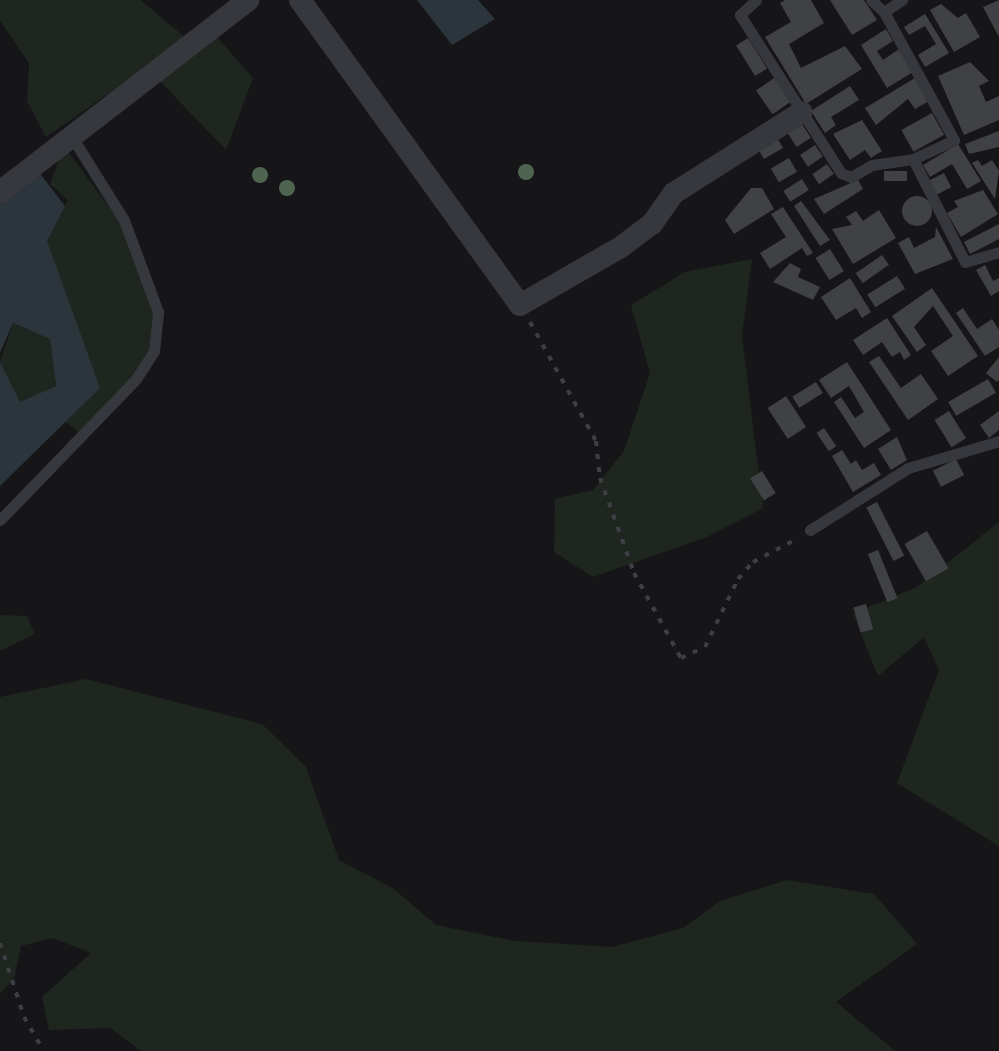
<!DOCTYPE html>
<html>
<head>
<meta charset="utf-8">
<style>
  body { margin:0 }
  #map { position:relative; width:999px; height:1051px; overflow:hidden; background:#161618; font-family:"Asap Condensed",sans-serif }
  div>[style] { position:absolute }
  .green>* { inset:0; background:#1e261f }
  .water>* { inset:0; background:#2c353c }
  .building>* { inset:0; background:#404145; transform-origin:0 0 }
  .round { border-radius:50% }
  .path>* { height:4px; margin-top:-2px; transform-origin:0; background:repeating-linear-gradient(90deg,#3d3f44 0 5px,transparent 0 13px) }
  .service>* { height:11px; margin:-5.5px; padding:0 5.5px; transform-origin:5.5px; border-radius:5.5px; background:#37383d }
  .minor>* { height:22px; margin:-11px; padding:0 11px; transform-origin:11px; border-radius:11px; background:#37383d }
  .trees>* { width:16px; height:16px; margin:-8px; border-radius:50%; background:#506452 }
  span { translate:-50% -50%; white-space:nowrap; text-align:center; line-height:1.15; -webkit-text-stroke:8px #111113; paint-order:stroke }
</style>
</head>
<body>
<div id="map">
  <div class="green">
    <div style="clip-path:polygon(0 0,141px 0,187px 39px,46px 137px,27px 101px,29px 63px,0 21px)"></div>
    <div style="clip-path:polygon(216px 36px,253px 78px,226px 150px,156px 77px)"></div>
    <div style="clip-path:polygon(64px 146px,120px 222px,154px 313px,149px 350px,132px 378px,79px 432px,64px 421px,41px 243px,68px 200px,50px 184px)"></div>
    <div style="clip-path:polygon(752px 259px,742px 336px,763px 508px,707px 537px,593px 577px,554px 552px,555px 499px,593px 490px,624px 451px,650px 373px,631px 305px,685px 272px)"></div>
    <div style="clip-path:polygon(13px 323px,50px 339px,56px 386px,20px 403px,0 362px)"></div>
    <div style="clip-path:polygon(999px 522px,999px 846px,897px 783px,939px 670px,924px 637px,878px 676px,853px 614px,917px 587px)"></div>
    <div style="clip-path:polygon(0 615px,27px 616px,35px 634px,0 651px)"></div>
    <div style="clip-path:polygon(86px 679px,262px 724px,306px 767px,339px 860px,394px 889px,436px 925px,515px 941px,612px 947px,683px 928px,720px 901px,787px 880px,874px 894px,917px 944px,836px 1002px,895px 1051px,141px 1051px,110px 1028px,49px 1030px,42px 997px,91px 953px,53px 938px,21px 946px,14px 979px,0 994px,0 697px)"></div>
  </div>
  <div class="water">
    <div style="clip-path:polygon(417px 0,478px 0,495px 19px,452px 45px)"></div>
    <div style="clip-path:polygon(38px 171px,65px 206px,47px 241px,100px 388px,0 486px,0 362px,20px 402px,56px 386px,50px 339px,13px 323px,0 353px,0 199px)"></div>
  </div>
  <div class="building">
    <div style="clip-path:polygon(785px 0,811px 0,824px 23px,789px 44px,801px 68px,845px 46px,862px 69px,806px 104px,765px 37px,791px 22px,780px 3px)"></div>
    <div style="clip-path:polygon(830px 0,864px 0,877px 20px,852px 35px)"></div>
    <div style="clip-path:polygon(999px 0,999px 37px,983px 7px)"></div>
    <div style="clip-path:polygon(941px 4px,958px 18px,966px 13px,980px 37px,954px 52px,930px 10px)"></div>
    <div style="clip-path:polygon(925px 14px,949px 53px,925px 67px,918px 55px,936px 44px,925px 26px,909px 35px,904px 27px)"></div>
    <div style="clip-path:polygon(886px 29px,893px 41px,877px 51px,883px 60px,899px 49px,913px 72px,887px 88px,861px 45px)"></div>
    <div style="left:748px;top:38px;width:36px;height:14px;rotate:58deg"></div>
    <div style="clip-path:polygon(970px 62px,989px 81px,979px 86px,986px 102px,999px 96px,999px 120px,964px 135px,938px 76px)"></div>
    <div style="left:774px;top:78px;width:29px;height:22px;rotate:55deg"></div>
    <div style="clip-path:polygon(915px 78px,929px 101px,915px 109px,908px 99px,876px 125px,865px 108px)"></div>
    <div style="clip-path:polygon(850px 86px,859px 100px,831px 117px,836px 125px,825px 133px,811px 111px)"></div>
    <div style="left:932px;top:113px;width:25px;height:35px;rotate:61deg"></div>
    <div style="clip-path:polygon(862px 120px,882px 151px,871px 158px,865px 150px,850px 160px,833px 134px)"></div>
    <div style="left:800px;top:121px;width:20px;height:17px;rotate:57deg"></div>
    <div style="clip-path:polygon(999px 131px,999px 147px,969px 154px,965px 144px)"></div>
    <div style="left:776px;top:136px;width:14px;height:22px;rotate:60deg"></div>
    <div style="clip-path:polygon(958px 144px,981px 181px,967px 189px,952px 164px,930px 177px,923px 165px)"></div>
    <div style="left:815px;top:145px;width:14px;height:18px;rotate:56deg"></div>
    <div style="left:789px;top:158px;width:16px;height:21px;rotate:60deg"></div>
    <div style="clip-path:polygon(978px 160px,982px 166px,992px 160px,999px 171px,995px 199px,972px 163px)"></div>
    <div style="left:827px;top:164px;width:12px;height:18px;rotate:55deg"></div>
    <div style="left:884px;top:171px;width:23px;height:10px"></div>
    <div style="left:944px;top:173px;width:16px;height:17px;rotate:63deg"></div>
    <div style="left:802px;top:179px;width:13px;height:22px;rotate:58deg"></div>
    <div style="clip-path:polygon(858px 180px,863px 189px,824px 214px,814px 199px)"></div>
    <div style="clip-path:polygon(751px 188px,762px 188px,774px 209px,734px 234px,725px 220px)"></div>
    <div style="clip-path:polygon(983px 190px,998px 214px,961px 237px,947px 213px,958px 207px,954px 201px)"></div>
    <div class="round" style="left:902px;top:196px;width:30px;height:30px"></div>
    <div style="clip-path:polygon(801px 201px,830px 240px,820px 246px,794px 206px)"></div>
    <div style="clip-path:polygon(783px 207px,813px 253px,807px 256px,802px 248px,770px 269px,760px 253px,786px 237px,771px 214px)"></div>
    <div style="clip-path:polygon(879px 210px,896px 238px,853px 264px,832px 229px,852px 225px,846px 217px,856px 211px,863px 221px)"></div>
    <div style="clip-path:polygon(999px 224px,999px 239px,970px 254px,964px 242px)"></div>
    <div style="clip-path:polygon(936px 227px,953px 259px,915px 274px,898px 243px,909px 237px,914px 248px,935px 237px)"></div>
    <div style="left:830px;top:249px;width:26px;height:17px;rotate:58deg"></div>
    <div style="left:882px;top:255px;width:12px;height:32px;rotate:55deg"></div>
    <div style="clip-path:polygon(790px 263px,801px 269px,798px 277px,820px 287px,813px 300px,773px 282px)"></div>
    <div style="clip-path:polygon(985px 265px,993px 281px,999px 278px,999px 291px,991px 296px,976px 270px)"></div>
    <div style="left:897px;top:276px;width:15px;height:35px;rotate:58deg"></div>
    <div style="clip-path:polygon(850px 278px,871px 312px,862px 318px,856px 308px,836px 320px,821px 297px)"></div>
    <div style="clip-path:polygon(932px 288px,978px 356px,948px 376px,931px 351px,953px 336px,933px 306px,914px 327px,926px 345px,917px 352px,892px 316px)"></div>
    <div style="clip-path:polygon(963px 308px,977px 329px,992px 319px,999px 330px,999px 347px,985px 356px,956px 313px)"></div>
    <div style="clip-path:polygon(887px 318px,911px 355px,904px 360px,900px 352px,892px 357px,882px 342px,863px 355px,853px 340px)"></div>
    <div style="clip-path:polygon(879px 356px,901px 388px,921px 374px,938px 399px,908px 420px,869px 362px)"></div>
    <div style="clip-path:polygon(999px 357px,999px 380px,997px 382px,986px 373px)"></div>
    <div style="clip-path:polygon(847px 362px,891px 430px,864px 448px,834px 402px,841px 397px,855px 418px,864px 412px,849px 386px,831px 398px,819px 380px)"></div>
    <div style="left:988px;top:379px;width:16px;height:46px;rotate:60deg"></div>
    <div style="left:816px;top:382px;width:13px;height:28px;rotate:58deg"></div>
    <div style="left:786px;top:396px;width:37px;height:22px;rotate:57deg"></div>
    <div style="left:949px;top:411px;width:32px;height:17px;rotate:58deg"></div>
    <div style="clip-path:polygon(999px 411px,999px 430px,989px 438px,980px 425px)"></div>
    <div style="left:824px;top:428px;width:22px;height:9px;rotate:56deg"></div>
    <div style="clip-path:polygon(897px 437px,907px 460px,891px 470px,878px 449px)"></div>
    <div style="clip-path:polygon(842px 450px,851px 464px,856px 460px,862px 470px,874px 463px,881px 475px,853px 492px,832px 456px)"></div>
    <div style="left:956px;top:459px;width:18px;height:26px;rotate:63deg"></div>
    <div style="left:762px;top:471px;width:26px;height:14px;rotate:58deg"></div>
    <div style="left:877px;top:502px;width:60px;height:12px;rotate:63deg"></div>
    <div style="left:927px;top:531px;width:43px;height:26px;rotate:60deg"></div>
    <div style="left:878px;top:550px;width:52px;height:11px;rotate:68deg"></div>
    <div style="left:866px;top:604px;width:26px;height:13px;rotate:74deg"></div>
  </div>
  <div class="path">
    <div style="left:530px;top:322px;width:136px;rotate:61deg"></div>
    <div style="left:596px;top:441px;width:37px;rotate:84deg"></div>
    <div style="left:600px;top:478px;width:101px;rotate:70.3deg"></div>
    <div style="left:634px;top:573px;width:97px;rotate:61.1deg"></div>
    <div style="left:681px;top:658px;width:26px;rotate:-25deg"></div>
    <div style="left:705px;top:647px;width:76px;rotate:-64.1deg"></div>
    <div style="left:738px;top:579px;width:23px;rotate:-49deg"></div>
    <div style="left:753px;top:562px;width:50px;rotate:-27.6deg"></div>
    <div style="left:0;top:943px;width:78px;rotate:72deg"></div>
    <div style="left:24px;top:1017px;width:39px;rotate:60deg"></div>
  </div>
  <div class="service">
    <div style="left:756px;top:0;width:22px;rotate:137deg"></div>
    <div style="left:740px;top:15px;width:188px;rotate:57.4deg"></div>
    <div style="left:841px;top:173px;width:11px;rotate:22deg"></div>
    <div style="left:851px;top:177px;width:24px;rotate:-30deg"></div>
    <div style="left:872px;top:165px;width:41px;rotate:-8.3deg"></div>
    <div style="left:913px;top:159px;width:115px;rotate:63.2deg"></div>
    <div style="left:965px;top:262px;width:35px;rotate:-16deg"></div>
    <div style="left:871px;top:0;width:18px;rotate:43deg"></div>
    <div style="left:884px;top:12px;width:146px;rotate:61.3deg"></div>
    <div style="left:954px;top:140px;width:45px;rotate:155.1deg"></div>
    <div style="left:884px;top:12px;width:22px;rotate:-34deg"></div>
    <div style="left:0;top:520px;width:196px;rotate:-46deg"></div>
    <div style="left:136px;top:379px;width:33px;rotate:-57deg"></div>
    <div style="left:154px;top:351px;width:39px;rotate:-84deg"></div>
    <div style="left:158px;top:312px;width:98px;rotate:-110.3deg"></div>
    <div style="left:124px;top:220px;width:98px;rotate:-122.1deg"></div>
    <div style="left:810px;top:530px;width:116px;rotate:-32.3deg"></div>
    <div style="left:908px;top:468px;width:95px;rotate:-16.5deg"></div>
  </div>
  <div class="minor">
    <div style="left:300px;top:0;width:376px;rotate:54.2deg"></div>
    <div style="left:520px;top:305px;width:116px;rotate:-29.9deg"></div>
    <div style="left:621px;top:247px;width:39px;rotate:-37deg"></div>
    <div style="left:652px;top:224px;width:38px;rotate:-55deg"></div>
    <div style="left:674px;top:193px;width:151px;rotate:-32.3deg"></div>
    <div style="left:0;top:192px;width:314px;rotate:-37.7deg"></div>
  </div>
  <div class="trees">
    <div style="left:526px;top:172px"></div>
    <div style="left:260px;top:175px"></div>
    <div style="left:287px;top:188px"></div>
  </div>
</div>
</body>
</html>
